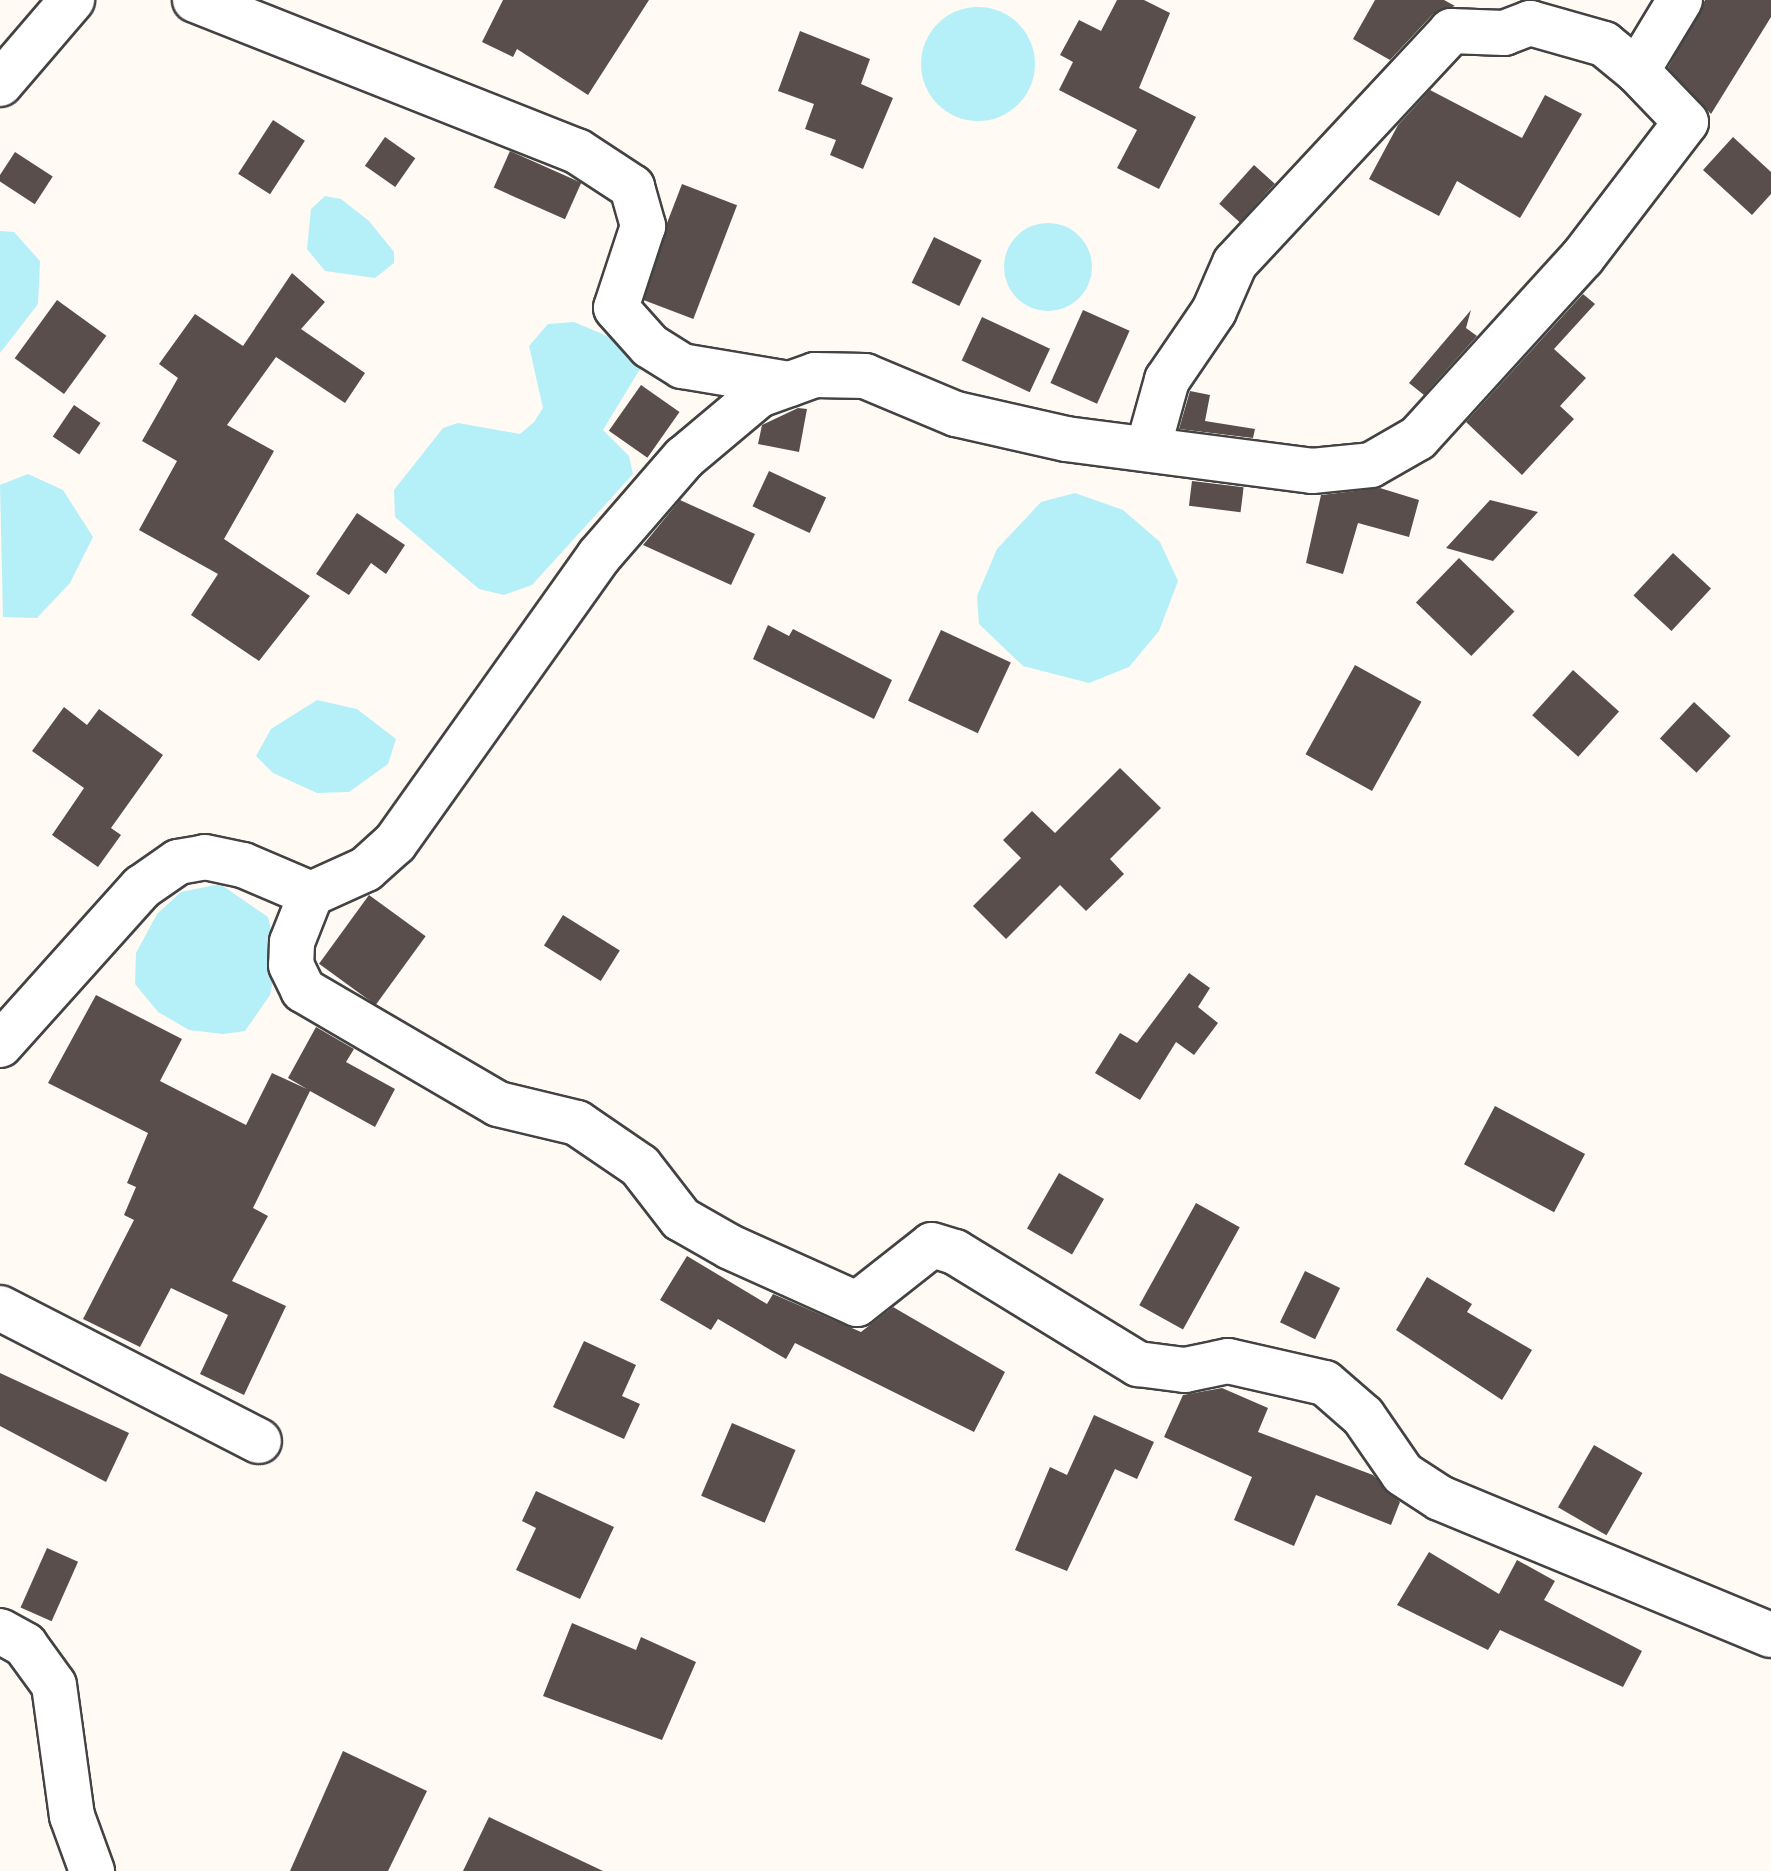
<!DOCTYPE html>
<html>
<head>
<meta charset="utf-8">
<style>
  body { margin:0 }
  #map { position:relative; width:1771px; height:1871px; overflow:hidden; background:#fffaf3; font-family:Spectral,serif }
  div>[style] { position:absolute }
  .water>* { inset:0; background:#b5f0f9 }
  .round { border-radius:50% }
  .building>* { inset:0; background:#594e4c; transform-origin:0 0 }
  .roads { filter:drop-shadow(2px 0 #434343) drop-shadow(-2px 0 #434343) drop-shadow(0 2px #434343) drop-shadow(0 -2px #434343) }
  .minor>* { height:44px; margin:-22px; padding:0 22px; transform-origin:22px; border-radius:22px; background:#fff }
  span { translate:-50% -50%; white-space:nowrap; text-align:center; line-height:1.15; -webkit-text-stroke:8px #fff; paint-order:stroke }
</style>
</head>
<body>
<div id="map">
  <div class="water">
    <div class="round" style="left:921px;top:7px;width:114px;height:114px"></div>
    <div style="clip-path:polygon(325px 196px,341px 199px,369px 221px,394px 252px,394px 263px,375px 278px,325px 271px,307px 249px,311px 209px)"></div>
    <div class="round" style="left:1004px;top:223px;width:88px;height:88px"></div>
    <div style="clip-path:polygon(0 231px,14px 232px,40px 261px,38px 304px,0 353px)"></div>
    <div style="clip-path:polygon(574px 322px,612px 338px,643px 364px,603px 430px,629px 456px,633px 474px,532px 585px,504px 595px,479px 589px,395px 517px,394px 490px,443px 428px,458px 423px,520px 434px,534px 422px,543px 408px,529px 346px,548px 324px)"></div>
    <div style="clip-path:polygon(28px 474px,63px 490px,93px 537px,70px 583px,37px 618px,3px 617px,0 485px)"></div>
    <div style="clip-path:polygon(1075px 493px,1123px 510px,1160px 542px,1178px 581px,1159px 631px,1129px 667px,1089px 683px,1023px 666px,979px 624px,977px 596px,997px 549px,1041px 502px)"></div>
    <div style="clip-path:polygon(317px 700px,357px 709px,396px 739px,388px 764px,349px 792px,317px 793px,273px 773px,256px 756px,271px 729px)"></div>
    <div style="clip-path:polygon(220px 884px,268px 917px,278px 955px,270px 995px,245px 1031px,223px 1034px,189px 1030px,158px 1012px,135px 984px,136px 953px,157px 914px,181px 892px)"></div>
  </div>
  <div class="building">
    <div style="clip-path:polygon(503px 0,649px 0,588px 95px,517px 49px,513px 57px,482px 42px)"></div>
    <div style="clip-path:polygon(1117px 0,1144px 0,1170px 13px,1139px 88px,1196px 117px,1159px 189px,1117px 168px,1137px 130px,1059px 90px,1073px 62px,1060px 55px,1079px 20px,1101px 31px)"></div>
    <div style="clip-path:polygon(1375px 0,1444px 0,1455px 6px,1433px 14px,1390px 60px,1353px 39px)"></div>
    <div style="clip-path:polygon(1705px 0,1771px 0,1771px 17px,1711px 114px,1668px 68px)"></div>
    <div style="clip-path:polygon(800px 31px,870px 59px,861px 84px,893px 98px,863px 169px,830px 155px,836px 140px,805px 129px,814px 104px,778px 91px)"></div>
    <div style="clip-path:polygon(1430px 90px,1522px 138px,1545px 95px,1582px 114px,1520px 218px,1457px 181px,1439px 216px,1369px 179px,1398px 125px)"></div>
    <div style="left:273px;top:120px;width:38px;height:64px;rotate:33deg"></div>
    <div style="left:385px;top:137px;width:37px;height:35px;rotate:35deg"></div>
    <div style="clip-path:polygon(1733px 137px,1771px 172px,1771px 194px,1752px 215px,1703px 170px)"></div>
    <div style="left:510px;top:151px;width:78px;height:40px;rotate:24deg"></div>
    <div style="left:15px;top:152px;width:45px;height:33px;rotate:33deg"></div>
    <div style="left:1254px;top:165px;width:28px;height:52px;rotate:42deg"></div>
    <div style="left:682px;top:184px;width:59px;height:122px;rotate:21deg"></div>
    <div style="left:934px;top:237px;width:53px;height:51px;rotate:26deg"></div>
    <div style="clip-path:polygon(292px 273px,325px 302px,301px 329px,365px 373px,345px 403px,276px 357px,227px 425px,274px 451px,224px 539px,310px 596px,259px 661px,191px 615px,218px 574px,139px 530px,177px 461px,142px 441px,178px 378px,159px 364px,195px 314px,243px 346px)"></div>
    <div style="clip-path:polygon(1583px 294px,1595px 304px,1554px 349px,1586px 378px,1560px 406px,1574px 419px,1522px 475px,1466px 422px)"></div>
    <div style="left:57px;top:300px;width:61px;height:72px;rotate:36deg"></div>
    <div style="left:1083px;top:310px;width:51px;height:80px;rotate:24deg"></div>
    <div style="clip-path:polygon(1471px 310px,1466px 328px,1477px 336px,1424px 395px,1409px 383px)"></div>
    <div style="left:982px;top:317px;width:75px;height:48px;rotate:25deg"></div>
    <div style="left:641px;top:385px;width:47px;height:56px;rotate:35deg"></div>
    <div style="clip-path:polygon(1190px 391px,1210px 395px,1205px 421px,1255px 429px,1253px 438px,1179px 429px)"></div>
    <div style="left:74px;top:405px;width:32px;height:38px;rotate:34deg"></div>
    <div style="clip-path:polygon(798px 408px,807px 409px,799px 452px,758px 444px,762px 425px)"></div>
    <div style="left:769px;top:471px;width:63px;height:39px;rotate:25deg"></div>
    <div style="left:1192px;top:481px;width:52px;height:25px;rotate:7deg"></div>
    <div style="clip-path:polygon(1380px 488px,1419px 500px,1409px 537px,1358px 523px,1343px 574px,1306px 563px,1321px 495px)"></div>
    <div style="clip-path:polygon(680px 500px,755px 534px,731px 585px,643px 545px)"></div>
    <div style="clip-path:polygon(1490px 500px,1538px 512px,1493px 561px,1446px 548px)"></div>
    <div style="clip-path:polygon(357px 513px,405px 545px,386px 574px,371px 563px,349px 595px,316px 574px)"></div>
    <div style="left:1673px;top:553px;width:52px;height:58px;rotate:43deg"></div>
    <div style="left:1459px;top:558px;width:77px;height:62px;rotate:44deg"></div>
    <div style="clip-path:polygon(768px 625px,789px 636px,793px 629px,892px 680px,874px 719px,753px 659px)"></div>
    <div style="left:941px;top:630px;width:77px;height:78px;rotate:25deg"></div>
    <div style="left:1355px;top:665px;width:76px;height:102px;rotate:29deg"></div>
    <div style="left:1573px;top:670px;width:62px;height:61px;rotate:42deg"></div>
    <div style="left:1694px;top:702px;width:50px;height:50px;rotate:43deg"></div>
    <div style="clip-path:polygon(64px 707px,87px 725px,99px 709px,163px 755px,111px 828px,121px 835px,98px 867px,52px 835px,84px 788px,32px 751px)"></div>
    <div style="clip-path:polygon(1120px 768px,1161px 808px,1110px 859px,1124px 874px,1086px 911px,1060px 885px,1006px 939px,973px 906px,1021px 858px,1003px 840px,1032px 811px,1055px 833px)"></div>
    <div style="left:369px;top:895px;width:70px;height:85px;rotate:36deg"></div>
    <div style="left:563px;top:915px;width:67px;height:36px;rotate:32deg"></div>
    <div style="clip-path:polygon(1189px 973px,1210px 988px,1198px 1007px,1218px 1023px,1194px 1055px,1176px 1042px,1140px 1100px,1095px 1073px,1120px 1033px,1137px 1043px)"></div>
    <div style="clip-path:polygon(96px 995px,182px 1039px,160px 1081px,246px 1125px,272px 1073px,307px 1089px,288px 1078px,316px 1027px,354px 1049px,346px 1062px,395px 1089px,375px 1127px,310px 1091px,253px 1208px,268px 1216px,232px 1281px,286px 1306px,244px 1395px,200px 1374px,228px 1315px,171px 1288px,140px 1347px,83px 1319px,134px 1220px,124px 1215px,136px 1187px,127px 1183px,148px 1133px,48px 1083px)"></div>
    <div style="left:1495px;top:1106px;width:102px;height:66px;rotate:28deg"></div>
    <div style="left:1059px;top:1173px;width:52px;height:64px;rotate:30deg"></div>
    <div style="left:1196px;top:1203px;width:50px;height:117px;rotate:29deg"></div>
    <div style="clip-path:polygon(687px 1256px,767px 1304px,773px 1294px,861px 1332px,893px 1307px,1005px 1372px,974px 1432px,795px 1343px,786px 1359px,718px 1319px,711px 1330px,660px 1300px)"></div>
    <div style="left:1305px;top:1271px;width:39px;height:57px;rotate:26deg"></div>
    <div style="clip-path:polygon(1427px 1277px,1472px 1304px,1467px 1312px,1532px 1350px,1502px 1400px,1396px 1330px)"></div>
    <div style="clip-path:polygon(584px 1341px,636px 1365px,622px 1396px,640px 1404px,624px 1439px,553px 1407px)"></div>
    <div style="clip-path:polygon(0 1373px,129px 1433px,106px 1482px,0 1426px)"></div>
    <div style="clip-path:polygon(1222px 1388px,1268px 1408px,1258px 1432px,1373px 1475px,1400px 1502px,1391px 1525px,1316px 1495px,1294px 1546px,1234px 1520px,1252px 1477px,1164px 1437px,1183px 1395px)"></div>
    <div style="clip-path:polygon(1094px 1415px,1154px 1442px,1137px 1479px,1115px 1469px,1067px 1571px,1015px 1550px,1050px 1467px,1067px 1475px)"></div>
    <div style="left:732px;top:1423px;width:69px;height:79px;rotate:23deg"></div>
    <div style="left:1594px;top:1445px;width:56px;height:72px;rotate:30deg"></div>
    <div style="clip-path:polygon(536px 1491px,614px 1527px,580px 1599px,516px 1570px,536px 1528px,522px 1521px)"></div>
    <div style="left:47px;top:1548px;width:34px;height:65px;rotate:24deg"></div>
    <div style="clip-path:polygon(1429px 1552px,1499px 1594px,1517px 1560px,1555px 1581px,1544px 1600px,1642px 1651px,1623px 1687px,1500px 1630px,1488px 1650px,1397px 1605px)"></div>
    <div style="clip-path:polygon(572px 1623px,636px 1650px,641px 1637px,696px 1662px,662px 1740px,543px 1696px)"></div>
    <div style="clip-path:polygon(343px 1751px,427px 1791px,388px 1871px,290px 1871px)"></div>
    <div style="clip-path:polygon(489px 1817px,603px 1871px,463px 1871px)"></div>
  </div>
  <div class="roads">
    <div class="minor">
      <div style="left:195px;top:0;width:411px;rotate:21.6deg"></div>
      <div style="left:577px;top:151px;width:66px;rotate:33.2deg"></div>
      <div style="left:632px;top:187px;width:41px;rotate:74.2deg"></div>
      <div style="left:643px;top:226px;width:86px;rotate:108.2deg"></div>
      <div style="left:616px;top:308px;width:51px;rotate:48.2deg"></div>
      <div style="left:650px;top:346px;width:38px;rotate:32deg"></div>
      <div style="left:682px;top:366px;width:109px;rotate:9.5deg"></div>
      <div style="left:0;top:84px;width:111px;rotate:-49.4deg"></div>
      <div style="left:1148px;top:448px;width:71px;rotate:-74.4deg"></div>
      <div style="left:1167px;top:380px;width:83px;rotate:-55.7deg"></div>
      <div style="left:1214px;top:311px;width:52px;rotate:-66.4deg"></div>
      <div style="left:1235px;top:263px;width:317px;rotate:-47deg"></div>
      <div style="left:1451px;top:31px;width:53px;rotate:2.2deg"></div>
      <div style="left:1504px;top:33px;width:28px;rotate:-21deg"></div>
      <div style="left:1530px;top:23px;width:77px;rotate:15.8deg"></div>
      <div style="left:1604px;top:44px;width:43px;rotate:39.3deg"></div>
      <div style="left:311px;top:894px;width:52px;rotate:111.6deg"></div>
      <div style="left:292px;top:942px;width:23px;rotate:92deg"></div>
      <div style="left:291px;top:965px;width:28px;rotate:64deg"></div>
      <div style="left:303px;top:990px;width:226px;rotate:30.3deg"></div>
      <div style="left:498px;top:1104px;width:81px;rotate:13.5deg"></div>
      <div style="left:577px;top:1123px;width:76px;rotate:34.3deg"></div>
      <div style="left:640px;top:1166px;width:67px;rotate:52.3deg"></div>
      <div style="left:681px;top:1219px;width:56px;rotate:29.7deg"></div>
      <div style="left:730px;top:1247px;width:139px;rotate:24.2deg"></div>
      <div style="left:857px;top:1304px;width:95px;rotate:-38.2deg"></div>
      <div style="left:932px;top:1245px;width:24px;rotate:17deg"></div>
      <div style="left:955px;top:1252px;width:215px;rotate:31.5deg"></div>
      <div style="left:1138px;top:1364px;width:47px;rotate:7.3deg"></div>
      <div style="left:1185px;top:1370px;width:44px;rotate:-11.8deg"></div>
      <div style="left:1228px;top:1361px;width:99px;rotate:12.8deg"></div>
      <div style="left:1325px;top:1383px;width:50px;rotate:41deg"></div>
      <div style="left:1363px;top:1416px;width:70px;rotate:55.4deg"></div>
      <div style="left:1403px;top:1474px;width:44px;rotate:33deg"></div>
      <div style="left:1440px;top:1498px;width:358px;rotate:22.5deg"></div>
      <div style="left:0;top:1045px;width:212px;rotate:-48.1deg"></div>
      <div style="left:142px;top:887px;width:44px;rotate:-34.8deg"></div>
      <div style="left:178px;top:862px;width:27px;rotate:-10deg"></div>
      <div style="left:205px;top:857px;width:39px;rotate:12deg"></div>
      <div style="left:243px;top:865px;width:74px;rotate:23.1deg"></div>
      <div style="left:311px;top:894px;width:60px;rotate:-24.4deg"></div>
      <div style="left:366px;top:869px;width:39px;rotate:-42deg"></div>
      <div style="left:395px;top:843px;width:352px;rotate:-54.6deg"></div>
      <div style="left:599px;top:556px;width:130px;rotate:-49.1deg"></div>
      <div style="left:684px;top:458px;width:98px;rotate:-40deg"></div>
      <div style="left:759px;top:395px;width:59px;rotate:-19.7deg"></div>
      <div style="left:815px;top:375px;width:50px;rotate:1.1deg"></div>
      <div style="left:865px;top:376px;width:99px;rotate:22.7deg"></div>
      <div style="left:956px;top:414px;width:113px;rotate:12.8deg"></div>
      <div style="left:1066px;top:439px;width:248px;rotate:7.4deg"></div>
      <div style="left:1312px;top:471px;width:59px;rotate:-5.8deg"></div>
      <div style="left:1371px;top:465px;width:54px;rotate:-29.9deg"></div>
      <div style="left:1418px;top:438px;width:244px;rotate:-47.7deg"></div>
      <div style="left:1582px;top:258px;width:171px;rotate:-52.6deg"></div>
      <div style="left:1686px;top:122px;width:71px;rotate:-133.9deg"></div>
      <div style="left:1637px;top:71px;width:83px;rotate:-58.8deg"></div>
      <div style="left:0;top:1308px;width:291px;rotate:27.2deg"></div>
      <div style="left:0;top:1631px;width:29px;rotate:29deg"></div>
      <div style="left:25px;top:1645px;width:49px;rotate:54.1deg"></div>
      <div style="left:54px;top:1685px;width:132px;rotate:82.2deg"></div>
      <div style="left:72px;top:1816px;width:59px;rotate:70deg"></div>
    </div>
  </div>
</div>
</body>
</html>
